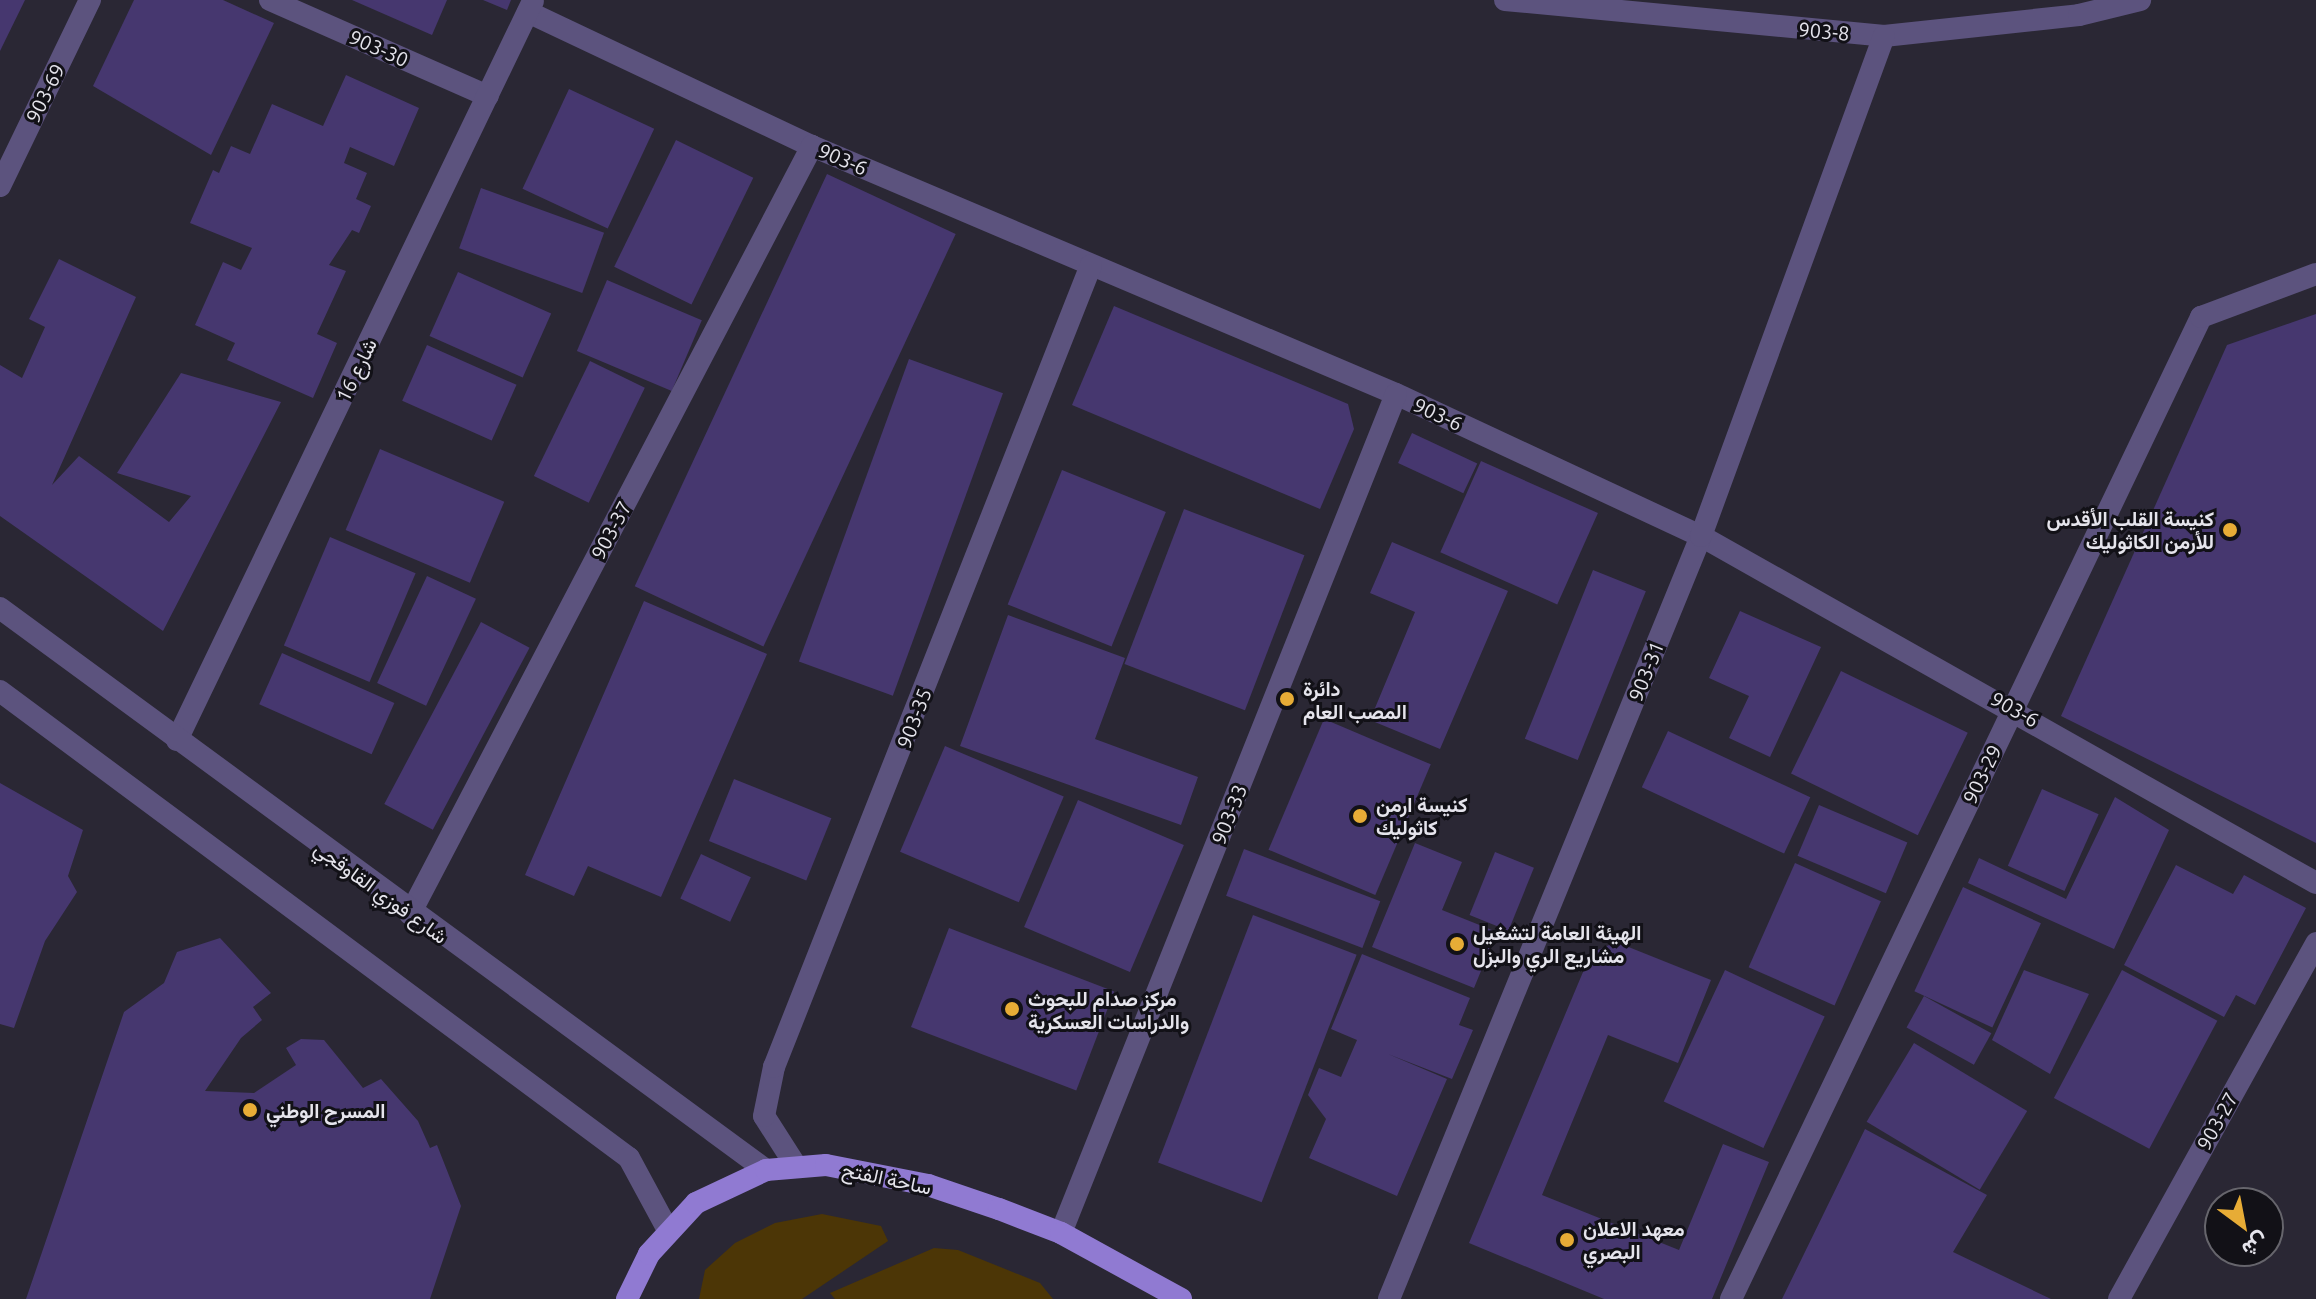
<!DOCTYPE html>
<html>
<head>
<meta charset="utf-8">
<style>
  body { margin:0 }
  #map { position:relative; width:2316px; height:1299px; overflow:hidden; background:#2a2734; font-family:Ubuntu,Vazirmatn,sans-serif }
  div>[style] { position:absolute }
  .green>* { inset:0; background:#4c3606 }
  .building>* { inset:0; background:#46376f; transform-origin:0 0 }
  .minor>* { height:22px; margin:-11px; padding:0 11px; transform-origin:11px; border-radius:11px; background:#5c537e }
  .tertiary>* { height:22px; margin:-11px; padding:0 11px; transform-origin:11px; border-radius:11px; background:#5c537e }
  .primary>* { height:22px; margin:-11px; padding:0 11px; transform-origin:11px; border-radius:11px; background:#907ad2 }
  .dots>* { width:22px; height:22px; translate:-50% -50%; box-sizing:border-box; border:4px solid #121117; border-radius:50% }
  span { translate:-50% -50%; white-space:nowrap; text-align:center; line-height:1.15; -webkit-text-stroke:6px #121117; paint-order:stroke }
  .street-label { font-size:20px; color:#e5e4ec }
  .poi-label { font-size:20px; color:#e5e4ec; font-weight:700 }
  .right { translate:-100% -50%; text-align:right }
  .left { translate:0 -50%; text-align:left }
  .north { position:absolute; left:2204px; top:1187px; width:80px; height:80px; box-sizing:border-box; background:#121117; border:2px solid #66656c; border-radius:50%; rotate:148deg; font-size:22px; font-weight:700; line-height:32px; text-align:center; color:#e5e4ec }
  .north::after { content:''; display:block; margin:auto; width:28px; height:36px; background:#e7ac36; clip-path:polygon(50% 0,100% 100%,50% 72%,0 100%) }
</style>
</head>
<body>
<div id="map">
  <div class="green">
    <div style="clip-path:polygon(822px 1214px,881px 1226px,888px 1241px,802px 1299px,699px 1299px,705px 1270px,735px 1243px,775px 1223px)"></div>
    <div style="clip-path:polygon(934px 1248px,958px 1250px,1040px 1283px,1053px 1299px,835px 1299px,830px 1293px)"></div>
  </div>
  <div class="building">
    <div style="clip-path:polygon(0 0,25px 0,0 51px)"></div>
    <div style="clip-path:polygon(134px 0,223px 0,274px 23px,211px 155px,93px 86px)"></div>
    <div style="clip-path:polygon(352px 0,447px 0,432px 35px)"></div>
    <div style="clip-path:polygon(483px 0,511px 0,507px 10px)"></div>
    <div style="clip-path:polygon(346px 75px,419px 108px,394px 166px,350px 147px,344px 163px,367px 173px,356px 199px,371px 206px,359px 233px,352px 230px,329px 265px,346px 271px,317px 334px,337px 343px,313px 398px,227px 360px,235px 343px,195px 325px,223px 262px,241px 270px,252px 248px,190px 223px,213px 170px,219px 173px,231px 146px,250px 154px,272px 104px,323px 126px)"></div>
    <div style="left:569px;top:89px;width:94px;height:110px;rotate:25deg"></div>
    <div style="left:676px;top:140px;width:86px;height:141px;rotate:26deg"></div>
    <div style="left:827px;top:174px;width:142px;height:455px;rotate:25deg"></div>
    <div style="left:481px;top:188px;width:131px;height:64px;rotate:20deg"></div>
    <div style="clip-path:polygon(59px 259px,136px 297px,52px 485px,79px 456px,169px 522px,191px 496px,117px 473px,181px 373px,281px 402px,163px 631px,0 516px,0 365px,22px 378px,45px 327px,29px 319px)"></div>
    <div style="left:458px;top:272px;width:102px;height:70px;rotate:24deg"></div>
    <div style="left:607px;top:280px;width:103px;height:77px;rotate:23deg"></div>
    <div style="clip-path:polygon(1114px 306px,1348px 404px,1354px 429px,1320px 509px,1072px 405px)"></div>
    <div style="clip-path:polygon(2316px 314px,2316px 843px,2061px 716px,2227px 345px)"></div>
    <div style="left:427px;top:345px;width:98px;height:61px;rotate:24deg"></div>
    <div style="left:909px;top:359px;width:100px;height:322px;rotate:20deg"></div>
    <div style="left:590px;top:361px;width:61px;height:128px;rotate:26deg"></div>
    <div style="left:1412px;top:433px;width:72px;height:33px;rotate:25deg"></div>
    <div style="left:380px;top:449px;width:135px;height:88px;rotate:23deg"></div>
    <div style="left:1481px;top:461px;width:128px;height:100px;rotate:24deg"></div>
    <div style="left:1062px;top:470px;width:112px;height:145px;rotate:22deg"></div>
    <div style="left:1184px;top:509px;width:129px;height:166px;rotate:21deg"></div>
    <div style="left:330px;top:537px;width:93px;height:118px;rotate:23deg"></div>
    <div style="clip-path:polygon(1392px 542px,1508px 591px,1440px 749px,1370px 720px,1415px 612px,1370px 593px)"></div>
    <div style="left:1593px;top:570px;width:57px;height:182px;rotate:22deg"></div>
    <div style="left:427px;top:576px;width:54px;height:118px;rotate:25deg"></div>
    <div style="clip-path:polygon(644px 601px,767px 654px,661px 897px,588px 866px,574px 896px,525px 875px)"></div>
    <div style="clip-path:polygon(1740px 611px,1821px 647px,1770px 757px,1729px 738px,1749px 696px,1709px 678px)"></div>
    <div style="clip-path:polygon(1008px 615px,1125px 658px,1095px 739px,1198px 777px,1181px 825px,960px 746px)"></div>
    <div style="left:481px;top:622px;width:55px;height:206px;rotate:28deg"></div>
    <div style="left:282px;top:653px;width:123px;height:56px;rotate:24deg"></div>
    <div style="left:1841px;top:671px;width:141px;height:114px;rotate:26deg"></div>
    <div style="left:1324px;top:719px;width:116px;height:142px;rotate:23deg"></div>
    <div style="left:1668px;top:731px;width:157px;height:62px;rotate:25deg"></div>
    <div style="left:945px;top:746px;width:129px;height:115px;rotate:23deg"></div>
    <div style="left:734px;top:779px;width:105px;height:67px;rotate:22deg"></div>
    <div style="clip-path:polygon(0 783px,83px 830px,68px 876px,77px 892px,45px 941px,14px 1028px,0 1024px)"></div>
    <div style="left:2042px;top:789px;width:62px;height:84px;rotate:24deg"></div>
    <div style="clip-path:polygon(2115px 797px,2169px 830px,2114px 949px,1968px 883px,1979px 858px,2066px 899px)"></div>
    <div style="left:1078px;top:800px;width:115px;height:138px;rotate:23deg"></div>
    <div style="left:1819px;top:805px;width:96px;height:55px;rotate:23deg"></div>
    <div style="clip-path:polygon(1415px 843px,1462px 862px,1442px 910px,1497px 932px,1474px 988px,1372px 947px)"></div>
    <div style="left:1244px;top:849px;width:146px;height:50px;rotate:21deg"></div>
    <div style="left:1495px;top:852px;width:42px;height:68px;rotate:22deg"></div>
    <div style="left:701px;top:854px;width:55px;height:49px;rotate:25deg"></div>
    <div style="left:1795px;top:863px;width:94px;height:114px;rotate:24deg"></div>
    <div style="clip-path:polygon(2176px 865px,2233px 894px,2244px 875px,2306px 908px,2255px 1005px,2236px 995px,2224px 1017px,2124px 965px)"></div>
    <div style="left:1963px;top:887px;width:86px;height:115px;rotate:25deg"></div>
    <div style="left:1253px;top:915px;width:111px;height:265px;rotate:21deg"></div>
    <div style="left:949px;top:928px;width:177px;height:106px;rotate:21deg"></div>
    <div style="clip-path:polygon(220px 938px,271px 993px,253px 1007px,262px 1020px,241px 1038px,205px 1091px,254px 1093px,296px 1065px,286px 1048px,301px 1039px,324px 1040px,363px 1088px,381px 1079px,418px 1121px,430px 1148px,437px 1145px,461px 1206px,430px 1299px,26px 1299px,124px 1012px,164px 983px,177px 952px)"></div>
    <div style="clip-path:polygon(1616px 942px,1711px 980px,1678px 1063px,1608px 1035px,1542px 1195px,1679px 1250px,1723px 1144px,1769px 1162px,1712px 1299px,1604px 1299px,1469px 1243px,1591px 953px)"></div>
    <div style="clip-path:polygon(1362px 954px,1470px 998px,1459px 1025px,1473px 1030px,1452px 1079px,1388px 1054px,1447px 1079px,1397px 1196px,1309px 1158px,1326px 1119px,1308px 1095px,1319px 1068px,1341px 1077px,1357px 1040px,1331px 1029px)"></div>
    <div style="left:1725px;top:970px;width:110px;height:145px;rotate:25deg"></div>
    <div style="clip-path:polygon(2024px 970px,2089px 994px,2050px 1074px,1992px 1040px)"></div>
    <div style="left:2122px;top:970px;width:108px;height:145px;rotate:28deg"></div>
    <div style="left:1924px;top:996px;width:77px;height:36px;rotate:29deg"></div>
    <div style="left:1914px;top:1043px;width:132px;height:92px;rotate:31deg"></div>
    <div style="clip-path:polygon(1865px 1129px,1987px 1195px,1953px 1252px,2051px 1299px,1782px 1299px)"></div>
  </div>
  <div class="minor">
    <div style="left:270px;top:0;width:238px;rotate:23.8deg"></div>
    <div style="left:1505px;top:0;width:381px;rotate:5.4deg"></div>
    <div style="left:1884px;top:36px;width:196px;rotate:-6.1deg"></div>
    <div style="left:2079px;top:15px;width:63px;rotate:-13.8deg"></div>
    <div style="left:528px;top:12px;width:314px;rotate:25.3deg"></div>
    <div style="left:812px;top:146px;width:634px;rotate:23.01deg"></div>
    <div style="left:1396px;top:394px;width:336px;rotate:25deg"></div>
    <div style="left:1701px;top:536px;width:706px;rotate:29.43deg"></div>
    <div style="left:0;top:186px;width:207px;rotate:-64.2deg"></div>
    <div style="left:177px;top:740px;width:820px;rotate:-64.28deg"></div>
    <div style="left:410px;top:914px;width:867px;rotate:-62.37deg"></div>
    <div style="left:796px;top:1166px;width:59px;rotate:-122.6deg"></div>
    <div style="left:764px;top:1116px;width:50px;rotate:-78.5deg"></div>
    <div style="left:774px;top:1067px;width:862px;rotate:-68.43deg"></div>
    <div style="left:1061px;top:1233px;width:903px;rotate:-68.23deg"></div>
    <div style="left:1389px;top:1299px;width:824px;rotate:-67.76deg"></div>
    <div style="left:1701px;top:536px;width:532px;rotate:-69.9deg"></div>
    <div style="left:1731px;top:1299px;width:1089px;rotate:-64.42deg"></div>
    <div style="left:2201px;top:317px;width:123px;rotate:-20.5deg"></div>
    <div style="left:2119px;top:1299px;width:407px;rotate:-61deg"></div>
  </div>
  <div class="tertiary">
    <div style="left:0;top:608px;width:950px;rotate:36.27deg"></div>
    <div style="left:0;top:691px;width:783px;rotate:36.59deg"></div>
    <div style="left:629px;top:1158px;width:82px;rotate:61.6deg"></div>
  </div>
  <div class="primary">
    <div style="left:627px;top:1299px;width:50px;rotate:-63.9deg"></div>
    <div style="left:649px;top:1254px;width:69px;rotate:-47.3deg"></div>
    <div style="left:696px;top:1203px;width:77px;rotate:-25.2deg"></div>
    <div style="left:766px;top:1170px;width:60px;rotate:-4.8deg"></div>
    <div style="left:826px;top:1165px;width:104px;rotate:11.1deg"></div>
    <div style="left:928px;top:1185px;width:75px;rotate:18.7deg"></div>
    <div style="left:999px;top:1209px;width:66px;rotate:21.2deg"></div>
    <div style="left:1061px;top:1233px;width:137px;rotate:28.8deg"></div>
  </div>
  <div class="dots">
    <div style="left:2230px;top:530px;background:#e7ac36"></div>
    <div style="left:1287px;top:699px;background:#e7ac36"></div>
    <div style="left:1360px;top:816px;background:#e7ac36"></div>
    <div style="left:1457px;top:944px;background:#e7ac36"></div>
    <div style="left:1012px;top:1009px;background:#e7ac36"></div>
    <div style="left:250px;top:1110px;background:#e7ac36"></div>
    <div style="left:1567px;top:1240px;background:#e7ac36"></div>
  </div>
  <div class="street-label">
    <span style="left:1824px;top:31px;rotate:5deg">903-8</span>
    <span style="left:379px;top:48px;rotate:24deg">903-30</span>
    <span style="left:45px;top:93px;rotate:-64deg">903-69</span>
    <span style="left:843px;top:159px;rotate:23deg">903-6</span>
    <span style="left:356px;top:370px;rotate:-64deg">شارع 16</span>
    <span style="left:1438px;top:414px;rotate:25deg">903-6</span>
    <span style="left:611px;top:530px;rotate:-62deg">903-37</span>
    <span style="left:1646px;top:671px;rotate:-68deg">903-31</span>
    <span style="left:2015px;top:709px;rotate:29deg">903-6</span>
    <span style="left:914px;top:718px;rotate:-69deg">903-35</span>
    <span style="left:1982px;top:774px;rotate:-64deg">903-29</span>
    <span style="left:1229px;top:814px;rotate:-68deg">903-33</span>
    <span style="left:381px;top:892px;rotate:36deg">شارع فوزي القاوقجي</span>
    <span style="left:2217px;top:1121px;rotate:-61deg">903-27</span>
    <span style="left:887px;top:1178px;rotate:12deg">ساحة الفتح</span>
  </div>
  <div class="poi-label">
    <span class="right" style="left:2214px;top:530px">كنيسة القلب الأقدس<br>للأرمن الكاثوليك</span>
    <span class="left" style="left:1303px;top:700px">دائرة<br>المصب العام</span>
    <span class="left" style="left:1376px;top:816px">كنيسة ارمن<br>كاثوليك</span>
    <span class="left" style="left:1473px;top:944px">الهيئة العامة لتشغيل<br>مشاريع الري والبزل</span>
    <span class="left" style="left:1028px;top:1010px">مركز صدام للبحوث<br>والدراسات العسكرية</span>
    <span class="left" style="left:266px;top:1110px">المسرح الوطني</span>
    <span class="left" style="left:1583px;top:1240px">معهد الاعلان<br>البصري</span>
  </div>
  <div class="north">ش</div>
</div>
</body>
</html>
